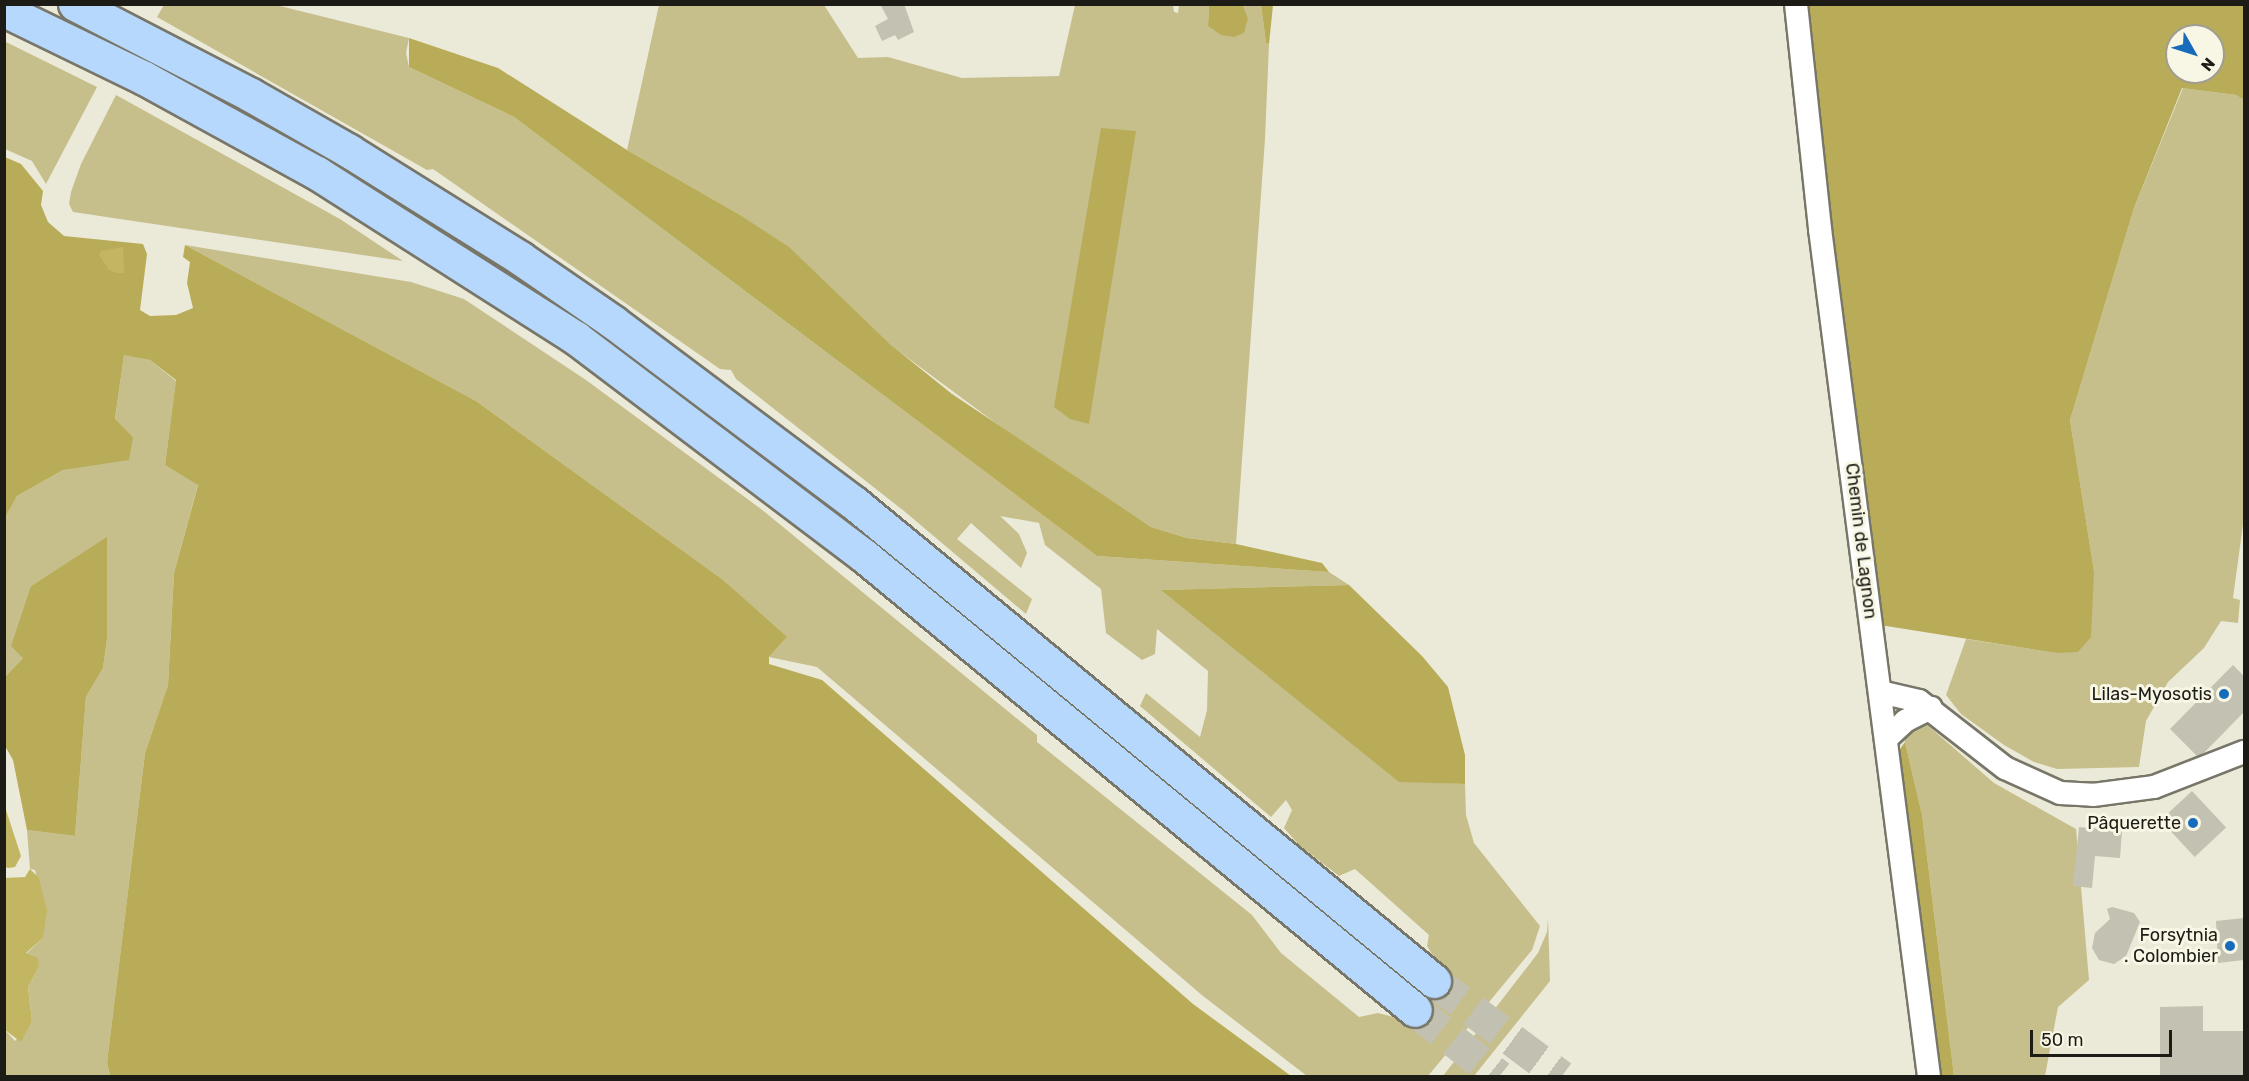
<!DOCTYPE html>
<html>
<head>
<meta charset="utf-8">
<style>
  body { margin:0 }
  #map { position:relative; width:2249px; height:1081px; overflow:hidden; background:#ebe9d8; font-family:Rubik,sans-serif }
  div>[style] { position:absolute }
  .green>* { inset:0; background:#c6bf8c }
  .forest>* { inset:0; background:#b8ac58 }
  .water>* { inset:0; background:#c3b663 }
  .building>* { inset:0; background:#c3c1b1; transform-origin:0 0 }
  .highway-tunnel>* { height:33px; margin-top:-16.5px; transform-origin:0; background:repeating-linear-gradient(90deg,#c2c0b1 0 33px,transparent 0 49px) }
  .roads { filter:drop-shadow(2px 0 #787668) drop-shadow(-2px 0 #787668) drop-shadow(0 2px #787668) drop-shadow(0 -2px #787668) }
  .street>* { height:22px; margin:-11px; padding:0 11px; transform-origin:11px; border-radius:11px; background:#fff }
  .highway>* { height:33px; margin:-16.5px; padding:0 16.5px; transform-origin:16.5px; border-radius:16.5px; background:#b7d8fd }
  .dots>* { width:16px; height:16px; translate:-50% -50%; box-sizing:border-box; border:3px solid #f8f6e5; border-radius:50% }
  span { translate:-50% -50%; white-space:nowrap; text-align:center; line-height:1.15; -webkit-text-stroke:6px #f8f6e5; paint-order:stroke }
  .street-label { font-size:18px; color:#1c1b15 }
  .poi-label { font-size:18px; color:#1c1b15 }
  .right { translate:-100% -50%; text-align:right }
  .frame { position:absolute; inset:0; border:6px solid #1c1b15; pointer-events:none }
  .north { position:absolute; left:2165px; top:24px; width:60px; height:60px; box-sizing:border-box; background:#f8f6e5; border:2px solid #a09e92; border-radius:50%; rotate:129deg; font-size:16px; font-weight:700; line-height:24px; text-align:center; color:#1c1b15 }
  .north::after { content:''; display:block; margin:auto; width:21px; height:27px; background:#166cba; clip-path:polygon(50% 0,100% 100%,50% 72%,0 100%) }
  .scale { position:absolute; left:2030px; top:1030px; width:142px; height:27px; box-sizing:border-box; border:3px solid #1c1b15; border-top:0; padding-left:8px; font-size:18px; line-height:21px; white-space:nowrap; color:#1c1b15; -webkit-text-stroke:4px #f8f6e5; paint-order:stroke }
</style>
</head>
<body>
<div id="map">
  <div class="green">
    <div style="clip-path:polygon(164px 5px,276px 5px,409px 38px,406px 53px,409px 67px,514px 117px,1097px 556px,1329px 572px,1349px 585px,1162px 590px,1399px 781px,1465px 784px,1466px 815px,1474px 843px,1540px 926px,1532px 950px,1428px 1076px,1307px 1076px,1203px 996px,817px 667px,769px 657px,786px 638px,722px 579px,476px 401px,185px 245px,411px 282px,464px 299px,586px 380px,761px 509px,1037px 735px,1037px 742px,1252px 915px,1281px 953px,1359px 1017px,1378px 1013px,1409px 1021px,1416px 989px,1423px 989px,1437px 974px,1435px 959px,1427px 946px,1429px 935px,1355px 869px,1339px 876px,1299px 845px,1284px 828px,1292px 810px,1286px 800px,1271px 817px,1140px 706px,1146px 693px,1200px 737px,1207px 710px,1208px 671px,1157px 629px,1155px 654px,1142px 660px,1106px 633px,1101px 589px,1045px 545px,1039px 523px,1000px 516px,1019px 534px,1027px 553px,1021px 568px,971px 523px,957px 539px,1032px 599px,1026px 614px,904px 511px,736px 379px,731px 370px,720px 369px,433px 169px,427px 170px,157px 17px)"></div>
    <div style="clip-path:polygon(659px 5px,824px 5px,858px 58px,888px 57px,962px 78px,1059px 76px,1075px 5px,1173px 5px,1174px 12px,1178px 13px,1179px 5px,1209px 5px,1208px 26px,1248px 18px,1243px 5px,1261px 5px,1266px 43px,1269px 44px,1265px 139px,1236px 544px,1187px 538px,1151px 527px,1031px 449px,893px 347px,788px 247px,742px 216px,627px 150px)"></div>
    <div style="clip-path:polygon(4px 41px,97px 87px,46px 184px,32px 161px,5px 149px)"></div>
    <div style="clip-path:polygon(2183px 88px,2236px 95px,2244px 100px,2244px 517px,2233px 598px,2240px 600px,2238px 623px,2221px 621px,2204px 648px,2168px 682px,2146px 721px,2139px 767px,2057px 769px,2034px 762px,2004px 745px,1961px 714px,1946px 695px,1966px 639px,2056px 653px,2094px 571px,2070px 420px,2134px 208px)"></div>
    <div style="clip-path:polygon(116px 95px,340px 219px,403px 261px,73px 212px,69px 204px,71px 192px,81px 164px)"></div>
    <div style="clip-path:polygon(124px 354px,150px 360px,176px 381px,165px 465px,198px 484px,174px 573px,168px 685px,145px 753px,107px 1062px,110px 1076px,5px 1076px,5px 1030px,15px 1041px,32px 1021px,28px 987px,39px 967px,26px 954px,43px 938px,39px 887px,35px 870px,30px 869px,27px 830px,75px 836px,86px 697px,103px 668px,107px 639px,107px 538px,31px 586px,23px 658px,5px 677px,4px 517px,17px 496px,63px 470px,88px 464px,133px 437px,115px 420px)"></div>
    <div style="clip-path:polygon(1925px 723px,1994px 783px,2076px 829px,2089px 980px,2058px 1007px,2045px 1076px,1954px 1076px,1922px 815px,1905px 742px,1904px 734px)"></div>
    <div style="clip-path:polygon(1548px 918px,1550px 981px,1474px 1076px,1443px 1076px,1538px 953px,1547px 932px)"></div>
  </div>
  <div class="forest">
    <div style="clip-path:polygon(1209px 5px,1243px 5px,1248px 18px,1244px 33px,1234px 37px,1221px 35px,1208px 26px)"></div>
    <div style="clip-path:polygon(1261px 5px,1273px 5px,1269px 44px,1266px 43px)"></div>
    <div style="clip-path:polygon(evenodd,1805px 5px,2244px 5px,2244px 100px,2236px 95px,2182px 88px,2134px 208px,2070px 420px,2094px 571px,2091px 637px,2078px 652px,2056px 653px,1880px 625px,1829px 229px,1805px 5px,2177px 36px,2213px 36px,2213px 72px,2177px 72px,2177px 36px)"></div>
    <div style="clip-path:polygon(409px 38px,498px 68px,627px 150px,742px 216px,789px 247px,891px 345px,952px 394px,1151px 527px,1187px 538px,1236px 544px,1322px 563px,1329px 572px,1097px 556px,514px 117px,409px 67px)"></div>
    <div style="clip-path:polygon(1101px 128px,1136px 131px,1089px 424px,1070px 419px,1054px 407px)"></div>
    <div style="clip-path:polygon(5px 157px,21px 164px,43px 191px,41px 205px,48px 222px,64px 236px,143px 244px,147px 254px,140px 310px,150px 316px,176px 315px,193px 308px,187px 283px,190px 262px,183px 257px,185px 245px,476px 401px,722px 579px,787px 637px,769px 657px,769px 664px,822px 680px,1193px 1004px,1291px 1076px,110px 1076px,107px 1062px,145px 753px,168px 685px,174px 573px,198px 485px,165px 465px,176px 380px,150px 360px,124px 355px,115px 419px,133px 437px,129px 460px,63px 470px,17px 496px,5px 517px)"></div>
    <div style="clip-path:polygon(107px 537px,107px 639px,103px 668px,86px 697px,75px 836px,27px 830px,13px 760px,5px 746px,5px 677px,23px 658px,11px 646px,31px 586px)"></div>
    <div style="clip-path:polygon(1349px 585px,1422px 656px,1448px 687px,1465px 755px,1465px 784px,1399px 782px,1161px 590px)"></div>
    <div style="clip-path:polygon(1905px 742px,1922px 815px,1954px 1076px,1941px 1076px,1898px 752px)"></div>
  </div>
  <div class="water">
    <div style="clip-path:polygon(123px 247px,124px 273px,117px 273px,109px 270px,99px 255px,101px 251px)"></div>
    <div style="clip-path:polygon(5px 807px,21px 856px,15px 867px,8px 868px,5px 867px)"></div>
    <div style="clip-path:polygon(30px 869px,39px 878px,47px 910px,43px 938px,26px 953px,38px 958px,39px 967px,28px 987px,32px 1021px,21px 1042px,5px 1030px,5px 878px,25px 877px)"></div>
  </div>
  <div class="building">
    <div style="clip-path:polygon(880px 4px,904px 4px,914px 32px,898px 40px,895px 35px,882px 41px,875px 26px,888px 19px)"></div>
    <div style="clip-path:polygon(2233px 665px,2244px 676px,2244px 712px,2199px 758px,2170px 729px)"></div>
    <div style="left:2192px;top:791px;width:50px;height:43px;rotate:47deg"></div>
    <div style="clip-path:polygon(2079px 827px,2122px 831px,2120px 858px,2095px 856px,2092px 888px,2073px 886px)"></div>
    <div style="clip-path:polygon(2112px 907px,2134px 913px,2140px 922px,2126px 956px,2114px 964px,2099px 960px,2092px 948px,2095px 933px,2110px 919px,2107px 909px)"></div>
    <div style="clip-path:polygon(2244px 918px,2244px 960px,2218px 963px,2216px 921px)"></div>
    <div style="clip-path:polygon(2203px 1006px,2203px 1031px,2244px 1031px,2244px 1075px,2160px 1075px,2160px 1007px)"></div>
  </div>
  <div class="highway-tunnel">
    <div style="left:1434px;top:981px;width:159px;rotate:36.8deg"></div>
    <div style="left:1415px;top:1010px;width:107px;rotate:38.2deg"></div>
  </div>
  <div class="roads">
    <div class="street">
      <div style="left:1796px;top:4px;width:226px;rotate:83.9deg"></div>
      <div style="left:1820px;top:229px;width:854px;rotate:82.67deg"></div>
      <div style="left:1880px;top:692px;width:40px;rotate:13deg"></div>
      <div style="left:1919px;top:701px;width:109px;rotate:37.9deg"></div>
      <div style="left:2005px;top:768px;width:60px;rotate:24.4deg"></div>
      <div style="left:2060px;top:793px;width:33px;rotate:3deg"></div>
      <div style="left:2093px;top:795px;width:62px;rotate:-7.5deg"></div>
      <div style="left:2154px;top:787px;width:97px;rotate:-21.3deg"></div>
      <div style="left:1887px;top:738px;width:25px;rotate:-43deg"></div>
      <div style="left:1905px;top:721px;width:29px;rotate:-27deg"></div>
    </div>
    <div class="highway">
      <div style="left:75px;top:4px;width:198px;rotate:27.3deg"></div>
      <div style="left:251px;top:95px;width:113px;rotate:29.7deg"></div>
      <div style="left:349px;top:151px;width:202px;rotate:32deg"></div>
      <div style="left:520px;top:258px;width:113px;rotate:34.5deg"></div>
      <div style="left:613px;top:322px;width:300px;rotate:36.9deg"></div>
      <div style="left:853px;top:502px;width:753px;rotate:39.5deg"></div>
      <div style="left:4px;top:10px;width:156px;rotate:25.9deg"></div>
      <div style="left:144px;top:78px;width:197px;rotate:28.8deg"></div>
      <div style="left:317px;top:173px;width:307px;rotate:32.5deg"></div>
      <div style="left:576px;top:338px;width:360px;rotate:37.1deg"></div>
      <div style="left:863px;top:555px;width:715px;rotate:39.5deg"></div>
    </div>
  </div>
  <div class="dots">
    <div style="left:2224px;top:694px;background:#166cba"></div>
    <div style="left:2193px;top:823px;background:#166cba"></div>
    <div style="left:2230px;top:946px;background:#166cba"></div>
  </div>
  <div class="street-label">
    <span style="left:1861px;top:541px;rotate:83deg">Chemin de Lagnon</span>
  </div>
  <div class="poi-label">
    <span class="right" style="left:2212px;top:694px">Lilas-Myosotis</span>
    <span class="right" style="left:2181px;top:823px">Pâquerette</span>
    <span class="right" style="left:2218px;top:946px">Forsytnia<br>. Colombier</span>
  </div>
  <div class="frame"></div>
  <div class="north">N</div>
  <div class="scale">50 m</div>
</div>
</body>
</html>
